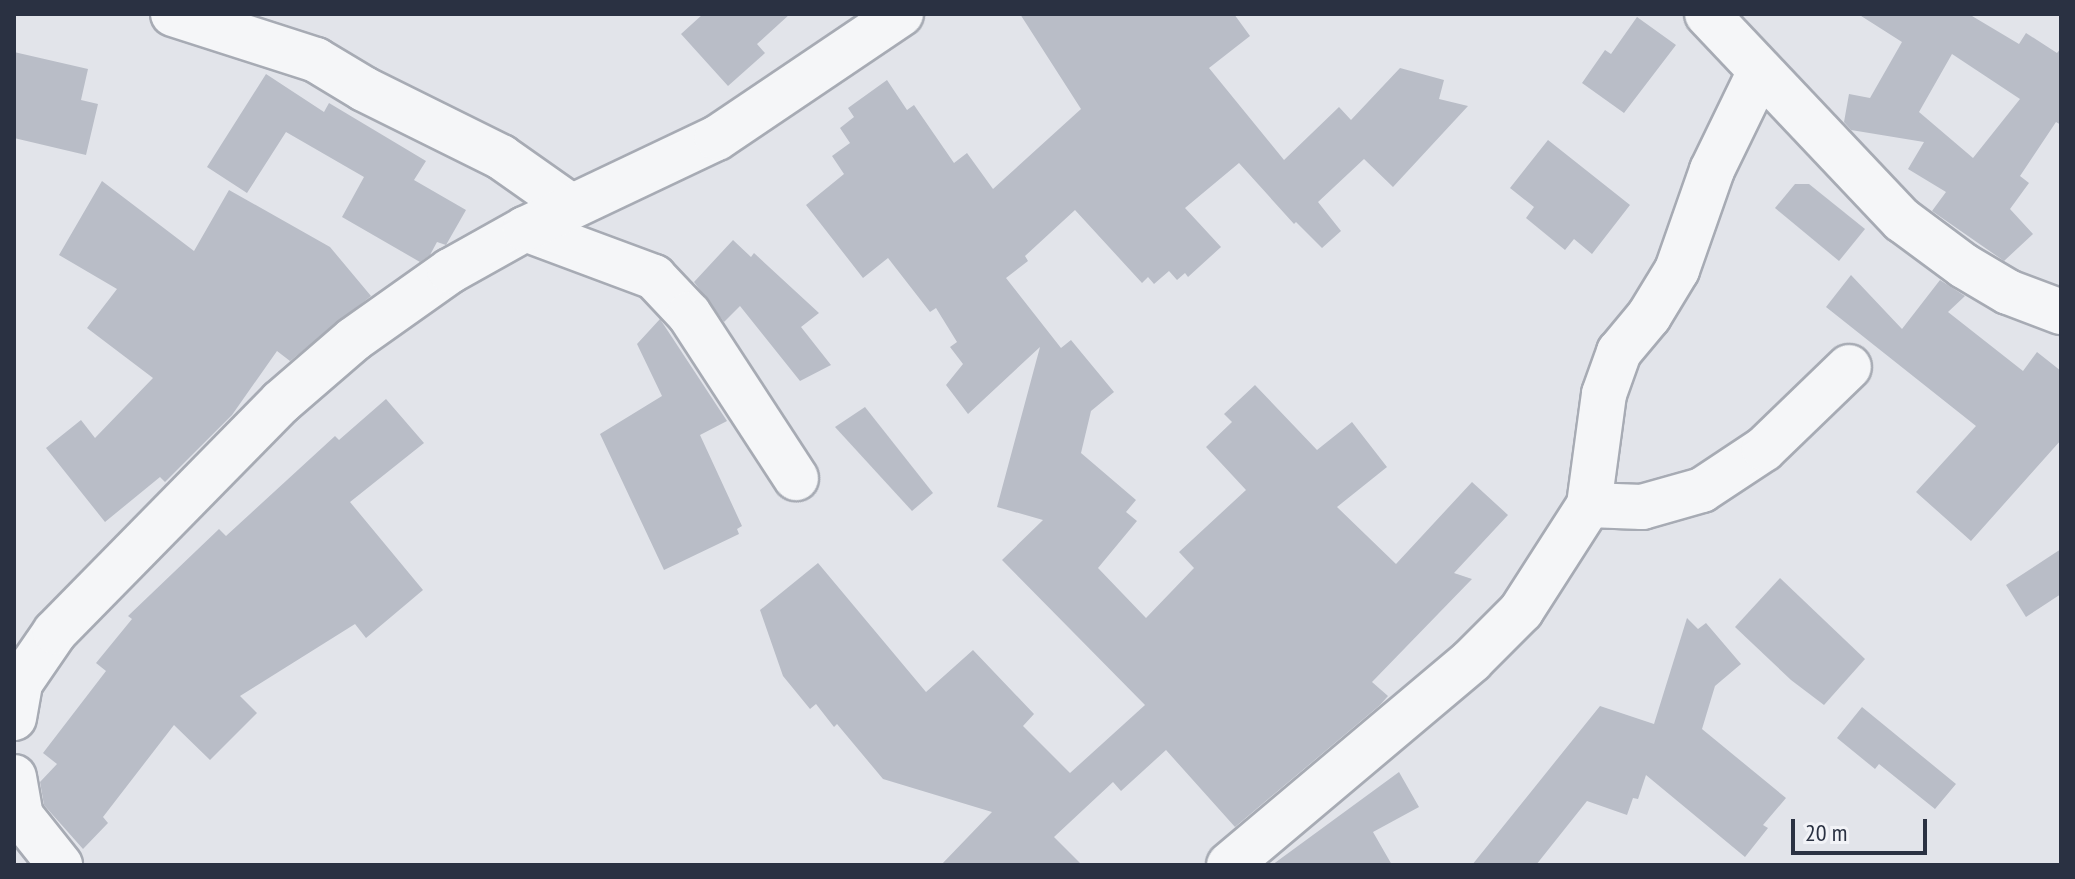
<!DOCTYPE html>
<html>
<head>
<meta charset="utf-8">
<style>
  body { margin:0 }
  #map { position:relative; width:2075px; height:879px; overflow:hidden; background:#e2e4ea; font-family:"PT Sans Narrow",sans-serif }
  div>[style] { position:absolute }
  .building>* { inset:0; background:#b9bdc7 }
  .roads { filter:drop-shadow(2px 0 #a7abb4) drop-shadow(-2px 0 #a7abb4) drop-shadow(0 2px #a7abb4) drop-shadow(0 -2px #a7abb4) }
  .minor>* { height:44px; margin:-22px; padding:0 22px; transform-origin:22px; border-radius:22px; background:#f5f6f8 }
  span { translate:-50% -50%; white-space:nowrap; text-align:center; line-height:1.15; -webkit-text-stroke:6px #f2f3f7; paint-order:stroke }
  .frame { position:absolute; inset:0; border:16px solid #2a3142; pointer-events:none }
  .scale { position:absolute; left:1791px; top:819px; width:136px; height:36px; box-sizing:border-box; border:4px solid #2a3142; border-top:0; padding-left:10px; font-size:24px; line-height:28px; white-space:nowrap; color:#2a3142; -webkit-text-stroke:6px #f2f3f7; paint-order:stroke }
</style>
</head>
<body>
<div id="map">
  <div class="building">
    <div style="clip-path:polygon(703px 14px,790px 14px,757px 44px,765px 53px,728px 86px,681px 34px)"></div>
    <div style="clip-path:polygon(1020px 14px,1234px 14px,1250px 36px,1209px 68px,1284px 160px,1339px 107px,1351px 120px,1400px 68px,1444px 80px,1439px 99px,1468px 106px,1393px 187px,1364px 159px,1318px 202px,1341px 231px,1322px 248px,1296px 222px,1294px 224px,1239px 163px,1185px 208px,1221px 247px,1188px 277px,1185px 273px,1177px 280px,1169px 271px,1154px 284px,1148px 277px,1142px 283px,1075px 210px,1025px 256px,1028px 261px,1006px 278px,1061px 348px,1071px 340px,1114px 392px,1091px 411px,1081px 453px,1136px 500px,1126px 512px,1137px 521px,1098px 568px,1146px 618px,1194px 568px,1179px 552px,1246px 490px,1206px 447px,1232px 422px,1224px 414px,1255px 385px,1317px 450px,1352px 422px,1387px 467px,1337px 507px,1396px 564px,1472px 482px,1508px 515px,1454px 573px,1472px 579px,1372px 682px,1388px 696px,1380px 705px,1235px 827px,1166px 750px,1121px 791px,1113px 782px,1054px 837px,1082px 865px,941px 865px,992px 812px,883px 779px,837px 724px,834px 727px,816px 704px,810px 709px,783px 676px,760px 610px,818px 563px,926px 692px,973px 650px,1034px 714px,1023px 726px,1070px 773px,1145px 705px,1002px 560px,1043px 520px,997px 507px,1040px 347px,968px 414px,946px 385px,963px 364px,950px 347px,957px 342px,936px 308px,930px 312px,888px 258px,863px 278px,806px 205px,844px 174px,832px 156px,850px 143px,840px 128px,854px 117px,848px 108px,887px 80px,907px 110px,914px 105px,954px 163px,967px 153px,993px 189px,1081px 109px)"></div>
    <div style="clip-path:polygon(evenodd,1858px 14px,1974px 14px,1972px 16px,2019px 44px,2026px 33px,2057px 53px,2061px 48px,2061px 125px,2056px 122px,2020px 176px,2029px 183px,2010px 209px,2033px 234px,2004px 261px,1932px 211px,1946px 192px,1908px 169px,1924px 142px,1851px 130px,1844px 122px,1849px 94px,1870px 98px,1902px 42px,1858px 14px,1952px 54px,2020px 99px,1973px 158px,1919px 112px,1952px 54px)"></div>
    <div style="clip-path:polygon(1637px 17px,1676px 45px,1624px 113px,1582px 83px,1605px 50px,1611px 54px)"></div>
    <div style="clip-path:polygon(14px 52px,88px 69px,81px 100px,98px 104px,86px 155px,14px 138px)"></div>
    <div style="clip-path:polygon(266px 74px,324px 112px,329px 103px,426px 161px,414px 180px,466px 210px,446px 245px,437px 242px,430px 255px,420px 262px,342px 217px,364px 177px,286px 132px,247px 193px,207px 167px)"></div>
    <div style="clip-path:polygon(1548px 140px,1630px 205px,1592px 254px,1574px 239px,1565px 250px,1526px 218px,1534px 207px,1510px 188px)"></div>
    <div style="clip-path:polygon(102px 181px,194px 251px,229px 190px,330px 247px,371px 296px,290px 361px,277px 351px,232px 415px,165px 482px,160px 477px,105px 522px,46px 448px,81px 420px,95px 438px,153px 378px,87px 328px,117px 289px,59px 255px)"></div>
    <div style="clip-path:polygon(1795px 184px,1809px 184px,1865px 229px,1839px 261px,1775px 208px)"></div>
    <div style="clip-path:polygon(733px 240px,751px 257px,754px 253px,819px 313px,801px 327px,831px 365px,800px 381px,740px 306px,724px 322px,694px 282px)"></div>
    <div style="clip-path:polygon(1851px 275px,1902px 329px,1940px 280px,1965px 296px,1948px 312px,2023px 371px,2037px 352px,2061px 371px,2061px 440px,1971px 541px,1916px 492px,1976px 426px,1826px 307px)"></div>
    <div style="clip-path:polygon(660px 319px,727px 421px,700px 435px,742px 526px,737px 529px,739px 534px,664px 570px,600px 434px,662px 396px,637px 344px)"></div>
    <div style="clip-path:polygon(386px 399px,424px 443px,350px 502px,423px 590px,366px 638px,355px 624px,240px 696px,257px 713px,210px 760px,174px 725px,103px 817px,108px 823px,83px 849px,44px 805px,40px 782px,57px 764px,43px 753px,106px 671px,96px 663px,132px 619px,128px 616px,219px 529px,226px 536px,335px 436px,339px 440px)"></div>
    <div style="clip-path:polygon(865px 407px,933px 493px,912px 511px,835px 427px)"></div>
    <div style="clip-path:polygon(2061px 549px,2061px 594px,2026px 617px,2006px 585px)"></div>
    <div style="clip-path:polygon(1780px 578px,1865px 659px,1824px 705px,1791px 680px,1735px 627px)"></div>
    <div style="clip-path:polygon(1687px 618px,1698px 629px,1706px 623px,1741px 664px,1715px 686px,1702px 729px,1786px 798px,1763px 825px,1768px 828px,1745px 857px,1646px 775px,1638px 799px,1633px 798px,1627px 815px,1587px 801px,1536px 865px,1472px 865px,1600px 706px,1654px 724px)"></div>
    <div style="clip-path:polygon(1862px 707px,1956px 784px,1935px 809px,1879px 764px,1875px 769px,1837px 738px)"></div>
    <div style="clip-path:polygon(1399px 772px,1419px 807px,1373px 832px,1392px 865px,1272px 865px)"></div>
  </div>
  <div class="roads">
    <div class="minor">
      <div style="left:173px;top:14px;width:150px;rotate:17.8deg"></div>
      <div style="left:316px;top:60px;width:56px;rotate:31.1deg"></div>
      <div style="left:364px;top:89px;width:153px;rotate:26.4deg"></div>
      <div style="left:501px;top:157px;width:83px;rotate:35.2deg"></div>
      <div style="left:1707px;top:14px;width:284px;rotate:46.6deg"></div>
      <div style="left:1902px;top:220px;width:77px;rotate:36.6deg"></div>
      <div style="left:1964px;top:266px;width:51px;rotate:30.6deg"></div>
      <div style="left:2008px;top:292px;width:57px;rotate:20.7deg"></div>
      <div style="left:525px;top:229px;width:138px;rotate:20.4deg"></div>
      <div style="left:654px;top:277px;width:51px;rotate:46.6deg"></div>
      <div style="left:689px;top:314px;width:196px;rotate:56.9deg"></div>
      <div style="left:1589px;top:505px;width:53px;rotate:2.2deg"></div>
      <div style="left:1642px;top:507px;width:62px;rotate:-15.8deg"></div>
      <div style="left:1702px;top:490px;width:74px;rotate:-33.5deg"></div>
      <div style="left:1764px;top:449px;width:118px;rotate:-44deg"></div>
      <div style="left:14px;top:718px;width:36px;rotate:-80deg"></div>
      <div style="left:20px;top:683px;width:62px;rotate:-55.5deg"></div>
      <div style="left:55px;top:632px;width:322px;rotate:-45.5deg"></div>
      <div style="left:281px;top:402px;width:96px;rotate:-40.8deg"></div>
      <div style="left:354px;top:339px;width:118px;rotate:-35.3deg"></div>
      <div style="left:450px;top:271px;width:86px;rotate:-29.2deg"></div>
      <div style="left:525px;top:229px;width:212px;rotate:-25.4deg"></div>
      <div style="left:717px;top:138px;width:222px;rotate:-34deg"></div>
      <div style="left:14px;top:777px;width:40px;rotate:80deg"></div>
      <div style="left:21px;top:816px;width:63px;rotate:51.5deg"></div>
      <div style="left:1229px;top:865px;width:317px;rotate:-40.1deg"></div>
      <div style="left:1471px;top:661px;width:71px;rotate:-45deg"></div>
      <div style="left:1521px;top:611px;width:126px;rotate:-57.3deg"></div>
      <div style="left:1589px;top:505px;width:112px;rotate:-82.3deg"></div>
      <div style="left:1604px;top:394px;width:45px;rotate:-70.3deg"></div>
      <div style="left:1619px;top:352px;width:47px;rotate:-50.2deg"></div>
      <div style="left:1649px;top:316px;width:54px;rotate:-58.7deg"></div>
      <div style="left:1677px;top:270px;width:106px;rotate:-70.7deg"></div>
      <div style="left:1712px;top:170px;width:108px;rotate:-64.1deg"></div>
    </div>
  </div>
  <div class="frame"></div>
  <div class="scale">20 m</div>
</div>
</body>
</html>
